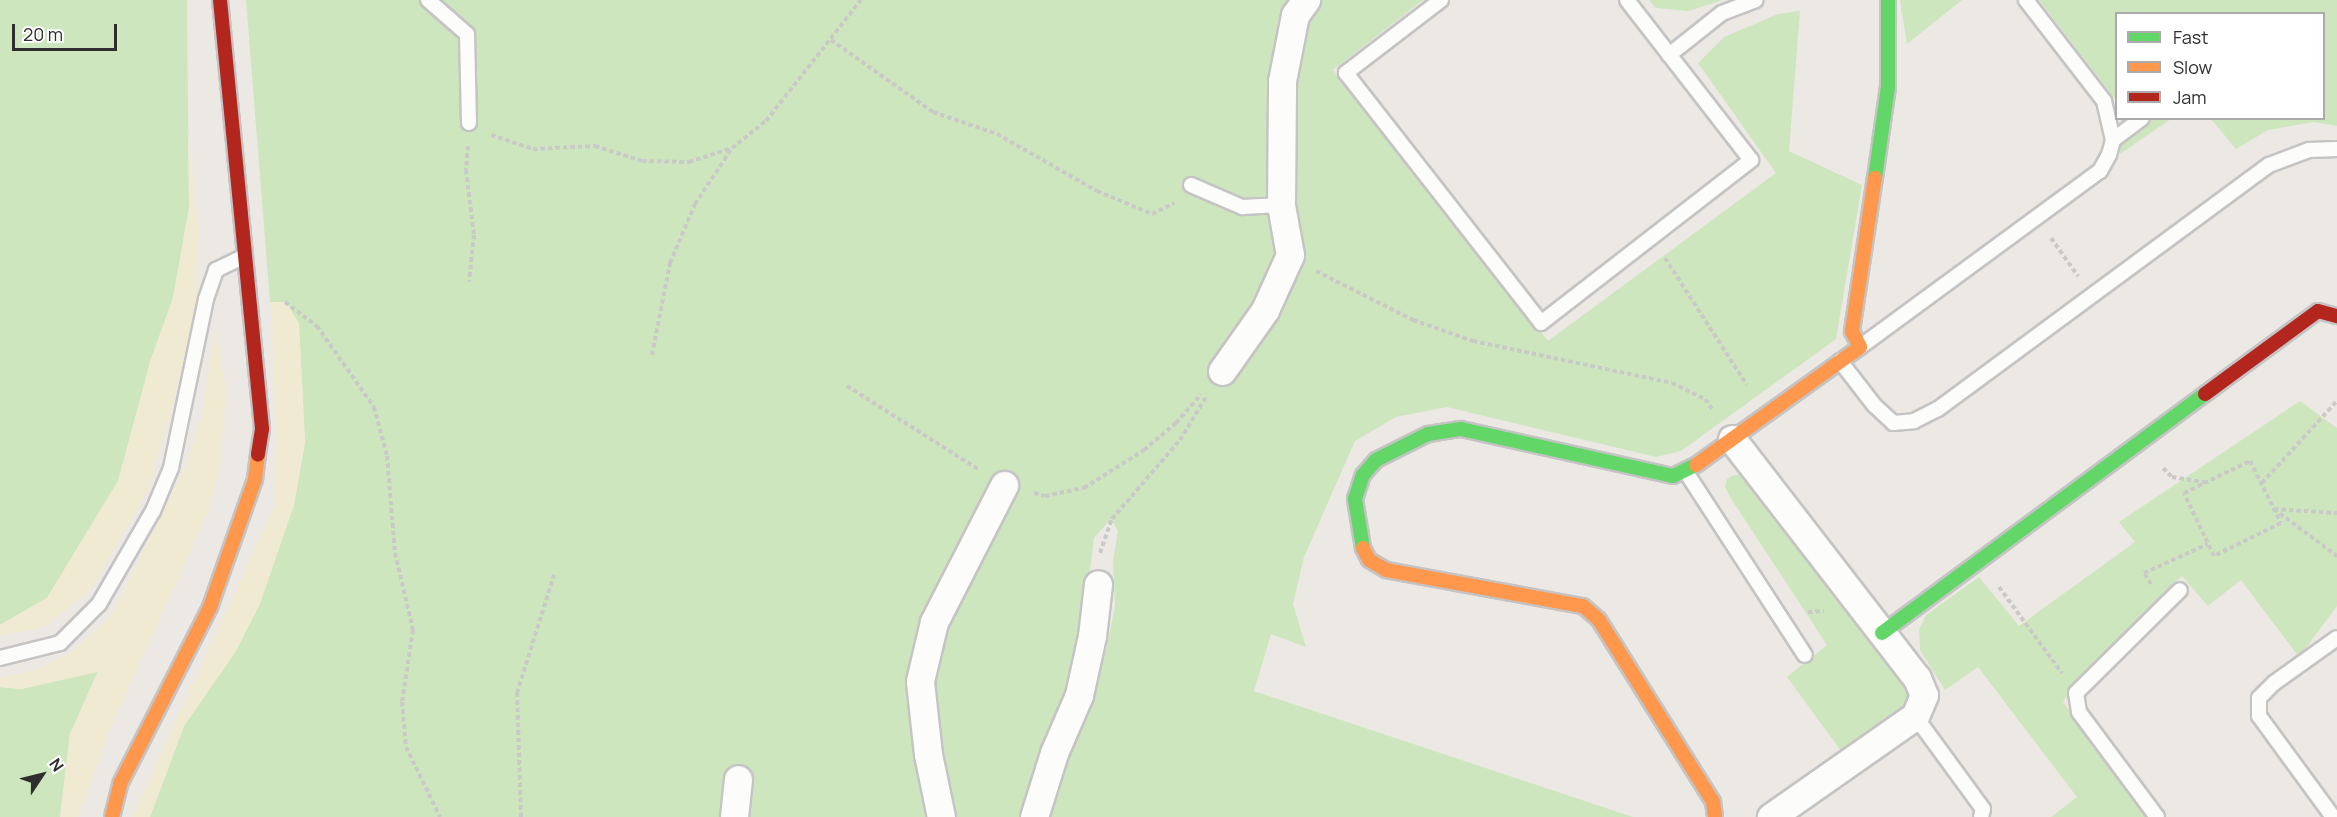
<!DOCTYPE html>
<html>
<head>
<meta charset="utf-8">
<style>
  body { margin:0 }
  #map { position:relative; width:2337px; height:817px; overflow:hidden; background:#ece8e4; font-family:Manrope,sans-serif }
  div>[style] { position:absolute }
  .green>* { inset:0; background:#cee6be }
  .sand>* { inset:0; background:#f0ead3 }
  .path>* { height:4px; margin-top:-2px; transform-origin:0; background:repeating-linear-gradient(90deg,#c9c9c8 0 4.5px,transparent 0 7.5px) }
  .roads { filter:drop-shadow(2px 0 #c5c4c5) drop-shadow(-2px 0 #c5c4c5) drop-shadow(0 2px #c5c4c5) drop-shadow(0 -2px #c5c4c5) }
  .lane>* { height:14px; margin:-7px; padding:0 7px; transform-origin:7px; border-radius:7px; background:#fcfcfb }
  .street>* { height:27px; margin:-13.5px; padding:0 13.5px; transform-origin:13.5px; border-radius:13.5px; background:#fcfcfb }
  .fast>* { height:14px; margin:-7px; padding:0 7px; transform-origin:7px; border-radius:7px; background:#63d668 }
  .slow>* { height:14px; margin:-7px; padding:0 7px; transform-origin:7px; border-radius:7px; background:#ff974d }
  .jam>* { height:14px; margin:-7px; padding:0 7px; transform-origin:7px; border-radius:7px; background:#b3261e }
  span { translate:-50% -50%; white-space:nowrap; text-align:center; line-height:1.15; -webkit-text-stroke:4.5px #fff; paint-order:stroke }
  .legend { position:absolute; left:2115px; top:12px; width:210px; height:108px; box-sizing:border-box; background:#fff; border:2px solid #ababab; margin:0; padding:8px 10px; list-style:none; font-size:18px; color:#2e2e2e }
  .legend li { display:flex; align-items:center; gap:12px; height:30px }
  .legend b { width:30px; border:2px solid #ababab }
  .north { position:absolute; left:12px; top:745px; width:60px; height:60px; -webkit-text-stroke:4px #fff; paint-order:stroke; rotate:55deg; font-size:16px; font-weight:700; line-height:24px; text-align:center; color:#2e2e2e }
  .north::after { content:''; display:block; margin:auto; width:21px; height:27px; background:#2e2e2e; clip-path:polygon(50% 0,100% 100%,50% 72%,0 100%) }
  .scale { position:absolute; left:12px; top:24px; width:105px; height:27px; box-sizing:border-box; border:3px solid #2e2e2e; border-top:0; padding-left:8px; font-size:18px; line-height:21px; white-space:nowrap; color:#2e2e2e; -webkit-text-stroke:4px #fff; paint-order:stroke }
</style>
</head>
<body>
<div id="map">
  <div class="green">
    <div style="clip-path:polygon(0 0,187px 0,189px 208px,173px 298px,151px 359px,118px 481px,47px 598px,0 625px)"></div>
    <div style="clip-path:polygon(246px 0,1423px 0,1333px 70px,1548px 341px,1776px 173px,1698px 63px,1724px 37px,1778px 14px,1800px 11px,1789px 151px,1862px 185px,1836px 339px,1681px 451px,1656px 457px,1447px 407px,1396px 417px,1355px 441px,1304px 557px,1293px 604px,1306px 647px,1271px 634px,1254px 691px,1633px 817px,1045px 817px,1106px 651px,1115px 606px,1113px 561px,1118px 531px,1111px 519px,1094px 538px,1076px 681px,1027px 817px,950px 817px,909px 705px,934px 817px,150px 817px,184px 726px,236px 651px,294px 505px,305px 442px,299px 324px,286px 302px,270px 302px)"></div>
    <div style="clip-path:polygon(1649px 0,1723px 0,1688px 11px,1656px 8px)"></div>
    <div style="clip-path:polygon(1900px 0,1962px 0,1907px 44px)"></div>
    <div style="clip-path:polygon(2039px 0,2337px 0,2337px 126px,2314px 122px,2268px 130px,2236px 149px,2211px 119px,2324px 118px,2324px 14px,2116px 14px,2116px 100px)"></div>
    <div style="clip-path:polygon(2121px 119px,2171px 119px,2120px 154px)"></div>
    <div style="clip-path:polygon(2300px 401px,2337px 428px,2337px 606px,2299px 657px,2241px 580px,2208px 606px,2182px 576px,2077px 680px,2063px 702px,2148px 817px,2051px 817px,2077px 797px,1978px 667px,1945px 690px,1920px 650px,1919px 630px,1926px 615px,1979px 577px,2019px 626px,2135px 542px,2119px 522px)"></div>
    <div style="clip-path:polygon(1734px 475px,1744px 475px,1908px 692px,1908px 702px,1897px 716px,1841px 751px,1787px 677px,1827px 645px,1730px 497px,1725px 487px,1727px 479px)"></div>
    <div style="clip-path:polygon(98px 671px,70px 734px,60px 817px,0 817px,0 687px,21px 689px)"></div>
  </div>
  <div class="sand">
    <div style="clip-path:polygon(188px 136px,199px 229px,197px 302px,171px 412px,147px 492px,90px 591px,44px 627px,0 636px,0 625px,47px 598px,118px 481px,151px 359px,173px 298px,189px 208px)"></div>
    <div style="clip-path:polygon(270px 302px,286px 302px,299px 324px,305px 442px,294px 505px,260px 604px,236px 651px,184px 726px,150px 817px,132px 817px,275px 505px,277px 433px)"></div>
    <div style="clip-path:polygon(216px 327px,226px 390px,220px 469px,209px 510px,112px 725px,78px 817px,60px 817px,70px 734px,98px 672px,21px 689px,0 687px,0 678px,38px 669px,72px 652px,111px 616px,186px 465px,201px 418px)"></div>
  </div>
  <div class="path">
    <div style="left:831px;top:40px;width:125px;rotate:35.2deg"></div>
    <div style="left:933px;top:112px;width:68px;rotate:19deg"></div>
    <div style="left:997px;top:134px;width:115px;rotate:29.7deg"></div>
    <div style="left:1097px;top:191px;width:60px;rotate:22.7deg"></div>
    <div style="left:1152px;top:214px;width:25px;rotate:-26deg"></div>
    <div style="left:491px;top:135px;width:44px;rotate:18.4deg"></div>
    <div style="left:533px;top:149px;width:62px;rotate:-2.8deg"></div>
    <div style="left:595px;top:146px;width:49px;rotate:17.7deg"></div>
    <div style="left:642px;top:161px;width:47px;rotate:1.2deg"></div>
    <div style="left:689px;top:162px;width:45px;rotate:-18deg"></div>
    <div style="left:468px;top:146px;width:24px;rotate:95deg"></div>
    <div style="left:466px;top:170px;width:65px;rotate:83deg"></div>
    <div style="left:474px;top:235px;width:47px;rotate:96.1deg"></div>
    <div style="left:2051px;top:238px;width:47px;rotate:54.6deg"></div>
    <div style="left:1665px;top:258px;width:151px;rotate:57.2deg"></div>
    <div style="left:1316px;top:271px;width:109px;rotate:26.8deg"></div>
    <div style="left:1413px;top:320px;width:64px;rotate:19.3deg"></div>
    <div style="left:1473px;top:341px;width:203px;rotate:11.9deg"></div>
    <div style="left:1672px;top:383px;width:37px;rotate:26deg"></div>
    <div style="left:1705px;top:399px;width:14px;rotate:56deg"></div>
    <div style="left:285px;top:302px;width:40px;rotate:37deg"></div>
    <div style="left:317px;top:326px;width:99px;rotate:54.9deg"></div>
    <div style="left:374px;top:407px;width:51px;rotate:75.1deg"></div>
    <div style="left:387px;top:456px;width:97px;rotate:85.3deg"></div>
    <div style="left:395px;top:553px;width:79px;rotate:76.8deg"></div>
    <div style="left:413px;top:630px;width:73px;rotate:98.7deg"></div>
    <div style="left:402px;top:702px;width:45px;rotate:84.9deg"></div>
    <div style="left:406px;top:747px;width:78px;rotate:64.1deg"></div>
    <div style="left:652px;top:355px;width:94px;rotate:-78.9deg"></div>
    <div style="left:670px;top:263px;width:64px;rotate:-67deg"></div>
    <div style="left:695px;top:204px;width:67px;rotate:-56.5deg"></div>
    <div style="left:732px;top:148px;width:43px;rotate:-38.5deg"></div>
    <div style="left:766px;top:121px;width:154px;rotate:-51.9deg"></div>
    <div style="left:847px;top:386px;width:155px;rotate:32.4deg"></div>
    <div style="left:2250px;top:461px;width:69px;rotate:63.4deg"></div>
    <div style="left:2281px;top:523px;width:75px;rotate:153.8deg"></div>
    <div style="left:2214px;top:556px;width:70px;rotate:-115.5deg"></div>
    <div style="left:2184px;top:493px;width:73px;rotate:-25.9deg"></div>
    <div style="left:2163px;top:468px;width:13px;rotate:45deg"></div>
    <div style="left:2172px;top:477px;width:33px;rotate:9deg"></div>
    <div style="left:2262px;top:483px;width:111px;rotate:-47.6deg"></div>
    <div style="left:1034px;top:493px;width:11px;rotate:15deg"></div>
    <div style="left:1045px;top:496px;width:40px;rotate:-12deg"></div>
    <div style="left:1084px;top:488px;width:71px;rotate:-32.3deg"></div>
    <div style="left:1144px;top:450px;width:42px;rotate:-40.2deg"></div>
    <div style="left:1176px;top:423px;width:38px;rotate:-49deg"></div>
    <div style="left:2274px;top:509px;width:79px;rotate:36.7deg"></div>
    <div style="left:2274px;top:509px;width:63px;rotate:3.6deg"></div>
    <div style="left:1100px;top:553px;width:36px;rotate:-71deg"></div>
    <div style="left:1112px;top:519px;width:104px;rotate:-49.3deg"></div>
    <div style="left:1180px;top:440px;width:50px;rotate:-58.8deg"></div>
    <div style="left:2151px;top:584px;width:13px;rotate:-122deg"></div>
    <div style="left:2144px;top:573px;width:70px;rotate:-24.4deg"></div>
    <div style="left:1999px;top:587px;width:107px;rotate:53.8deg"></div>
    <div style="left:1808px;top:612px;width:16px;rotate:-4deg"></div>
    <div style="left:521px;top:817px;width:124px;rotate:-91.8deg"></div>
    <div style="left:517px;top:693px;width:124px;rotate:-72.6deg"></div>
  </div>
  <div class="roads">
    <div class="lane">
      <div style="left:428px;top:0;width:52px;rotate:41.1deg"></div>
      <div style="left:467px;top:34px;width:89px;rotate:88.7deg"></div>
      <div style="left:1441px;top:0;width:120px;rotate:142.5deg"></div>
      <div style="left:1346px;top:73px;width:317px;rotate:52deg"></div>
      <div style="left:1541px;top:323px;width:266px;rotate:-37.8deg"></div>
      <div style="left:1751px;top:160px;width:202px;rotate:-127.8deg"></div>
      <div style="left:1669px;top:55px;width:68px;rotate:-38.4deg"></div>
      <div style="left:1722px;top:13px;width:36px;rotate:-21deg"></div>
      <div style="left:2113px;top:140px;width:36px;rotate:-37deg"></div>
      <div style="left:1191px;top:185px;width:56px;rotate:23.3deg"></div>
      <div style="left:1242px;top:207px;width:39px;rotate:-3deg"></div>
      <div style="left:1860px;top:347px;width:298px;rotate:-36.3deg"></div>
      <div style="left:2100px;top:171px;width:18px;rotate:-61deg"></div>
      <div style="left:2109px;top:155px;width:16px;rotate:-75deg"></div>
      <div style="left:2113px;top:140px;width:40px;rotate:-103deg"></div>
      <div style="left:2104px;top:101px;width:128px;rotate:-127.7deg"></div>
      <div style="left:1840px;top:361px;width:56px;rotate:52.3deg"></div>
      <div style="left:1874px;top:405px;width:26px;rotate:43deg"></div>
      <div style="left:1893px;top:423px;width:21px;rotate:-5deg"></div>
      <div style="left:1914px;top:421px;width:27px;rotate:-27deg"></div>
      <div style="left:1938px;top:409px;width:411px;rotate:-36.4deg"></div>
      <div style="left:2269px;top:165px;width:43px;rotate:-20.6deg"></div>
      <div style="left:2309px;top:150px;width:28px;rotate:-2deg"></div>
      <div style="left:1686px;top:472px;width:218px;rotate:57deg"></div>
      <div style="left:0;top:658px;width:62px;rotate:-14deg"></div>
      <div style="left:60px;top:643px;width:55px;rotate:-45deg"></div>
      <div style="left:99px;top:604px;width:108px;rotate:-59.9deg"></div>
      <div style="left:153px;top:511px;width:47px;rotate:-67.3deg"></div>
      <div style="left:171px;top:468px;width:173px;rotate:-78.3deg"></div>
      <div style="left:206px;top:299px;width:31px;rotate:-71deg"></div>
      <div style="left:216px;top:270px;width:32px;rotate:-26deg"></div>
      <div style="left:1915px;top:716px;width:115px;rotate:53.8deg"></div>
      <div style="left:1983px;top:809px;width:8px;rotate:104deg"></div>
      <div style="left:2157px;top:817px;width:131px;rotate:-126.6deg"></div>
      <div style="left:2079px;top:712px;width:19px;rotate:-99deg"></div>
      <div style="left:2076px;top:693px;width:146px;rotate:-44.7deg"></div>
      <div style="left:2333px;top:817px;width:125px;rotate:-126.2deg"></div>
      <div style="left:2259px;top:716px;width:18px;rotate:-90deg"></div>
      <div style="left:2259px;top:698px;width:21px;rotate:-45deg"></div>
      <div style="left:2274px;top:683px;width:77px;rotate:-35.5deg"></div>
    </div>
    <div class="street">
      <div style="left:1222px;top:371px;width:75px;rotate:-54.8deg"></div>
      <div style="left:1265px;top:310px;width:60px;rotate:-65.6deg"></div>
      <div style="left:1290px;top:255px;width:51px;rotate:-100.2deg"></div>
      <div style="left:1281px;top:205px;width:124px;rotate:-89.5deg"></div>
      <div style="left:1282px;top:81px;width:67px;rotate:-78.9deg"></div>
      <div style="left:1295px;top:15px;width:19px;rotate:-54deg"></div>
      <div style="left:1732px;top:439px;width:302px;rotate:52.3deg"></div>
      <div style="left:1917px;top:678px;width:18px;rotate:68deg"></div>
      <div style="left:1924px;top:695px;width:23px;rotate:113deg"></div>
      <div style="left:1915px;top:716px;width:176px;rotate:145deg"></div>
      <div style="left:734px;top:817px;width:38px;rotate:-84deg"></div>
      <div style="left:941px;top:817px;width:64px;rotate:-101.7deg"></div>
      <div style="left:928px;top:754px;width:73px;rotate:-96.3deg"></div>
      <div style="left:920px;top:681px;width:61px;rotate:-76.7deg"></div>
      <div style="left:934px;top:622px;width:154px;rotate:-62.9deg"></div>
      <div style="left:1034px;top:817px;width:67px;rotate:-72.6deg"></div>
      <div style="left:1054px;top:753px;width:63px;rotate:-66.7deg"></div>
      <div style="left:1079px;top:695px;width:60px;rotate:-77.6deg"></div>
      <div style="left:1092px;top:636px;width:52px;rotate:-83.4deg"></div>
    </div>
    <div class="fast">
      <div style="left:1875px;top:178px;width:92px;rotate:-81.9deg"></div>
      <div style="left:1888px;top:87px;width:87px;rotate:-90deg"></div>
      <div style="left:1363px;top:548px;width:50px;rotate:-99.3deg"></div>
      <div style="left:1355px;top:499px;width:25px;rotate:-72deg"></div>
      <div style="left:1363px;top:475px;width:20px;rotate:-49deg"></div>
      <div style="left:1376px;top:460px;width:58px;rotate:-26.6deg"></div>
      <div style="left:1428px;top:434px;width:33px;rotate:-9deg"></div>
      <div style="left:1461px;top:429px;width:217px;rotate:12.5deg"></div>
      <div style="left:1673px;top:476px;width:25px;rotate:-26deg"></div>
      <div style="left:1882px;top:633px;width:402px;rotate:-36.5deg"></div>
    </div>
    <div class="slow">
      <div style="left:1696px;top:465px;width:202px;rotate:-35.7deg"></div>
      <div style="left:1860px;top:347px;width:18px;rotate:-117deg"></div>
      <div style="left:1852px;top:331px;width:155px;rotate:-81.5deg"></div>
      <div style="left:1363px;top:548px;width:13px;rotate:63deg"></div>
      <div style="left:1369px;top:560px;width:20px;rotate:30deg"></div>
      <div style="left:1386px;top:570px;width:200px;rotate:10.4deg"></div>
      <div style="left:1583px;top:606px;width:21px;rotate:41deg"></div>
      <div style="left:1599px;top:620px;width:215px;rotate:57.9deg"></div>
      <div style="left:1713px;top:802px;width:15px;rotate:82deg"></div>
      <div style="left:112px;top:817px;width:34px;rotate:-76deg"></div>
      <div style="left:120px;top:784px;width:199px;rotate:-63deg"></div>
      <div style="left:210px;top:607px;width:136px;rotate:-70.6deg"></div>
      <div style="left:255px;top:479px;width:24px;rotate:-83deg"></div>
    </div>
    <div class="jam">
      <div style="left:220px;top:0;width:431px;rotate:84.4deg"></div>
      <div style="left:262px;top:429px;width:26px;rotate:99deg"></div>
      <div style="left:2205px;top:394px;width:140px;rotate:-36.3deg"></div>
      <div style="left:2318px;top:311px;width:20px;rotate:15deg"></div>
    </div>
  </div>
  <ul class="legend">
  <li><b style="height:8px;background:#63d668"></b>Fast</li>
  <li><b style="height:8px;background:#ff974d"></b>Slow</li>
  <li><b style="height:8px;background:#b3261e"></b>Jam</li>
  </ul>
  <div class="north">N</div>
  <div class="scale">20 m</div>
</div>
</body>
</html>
